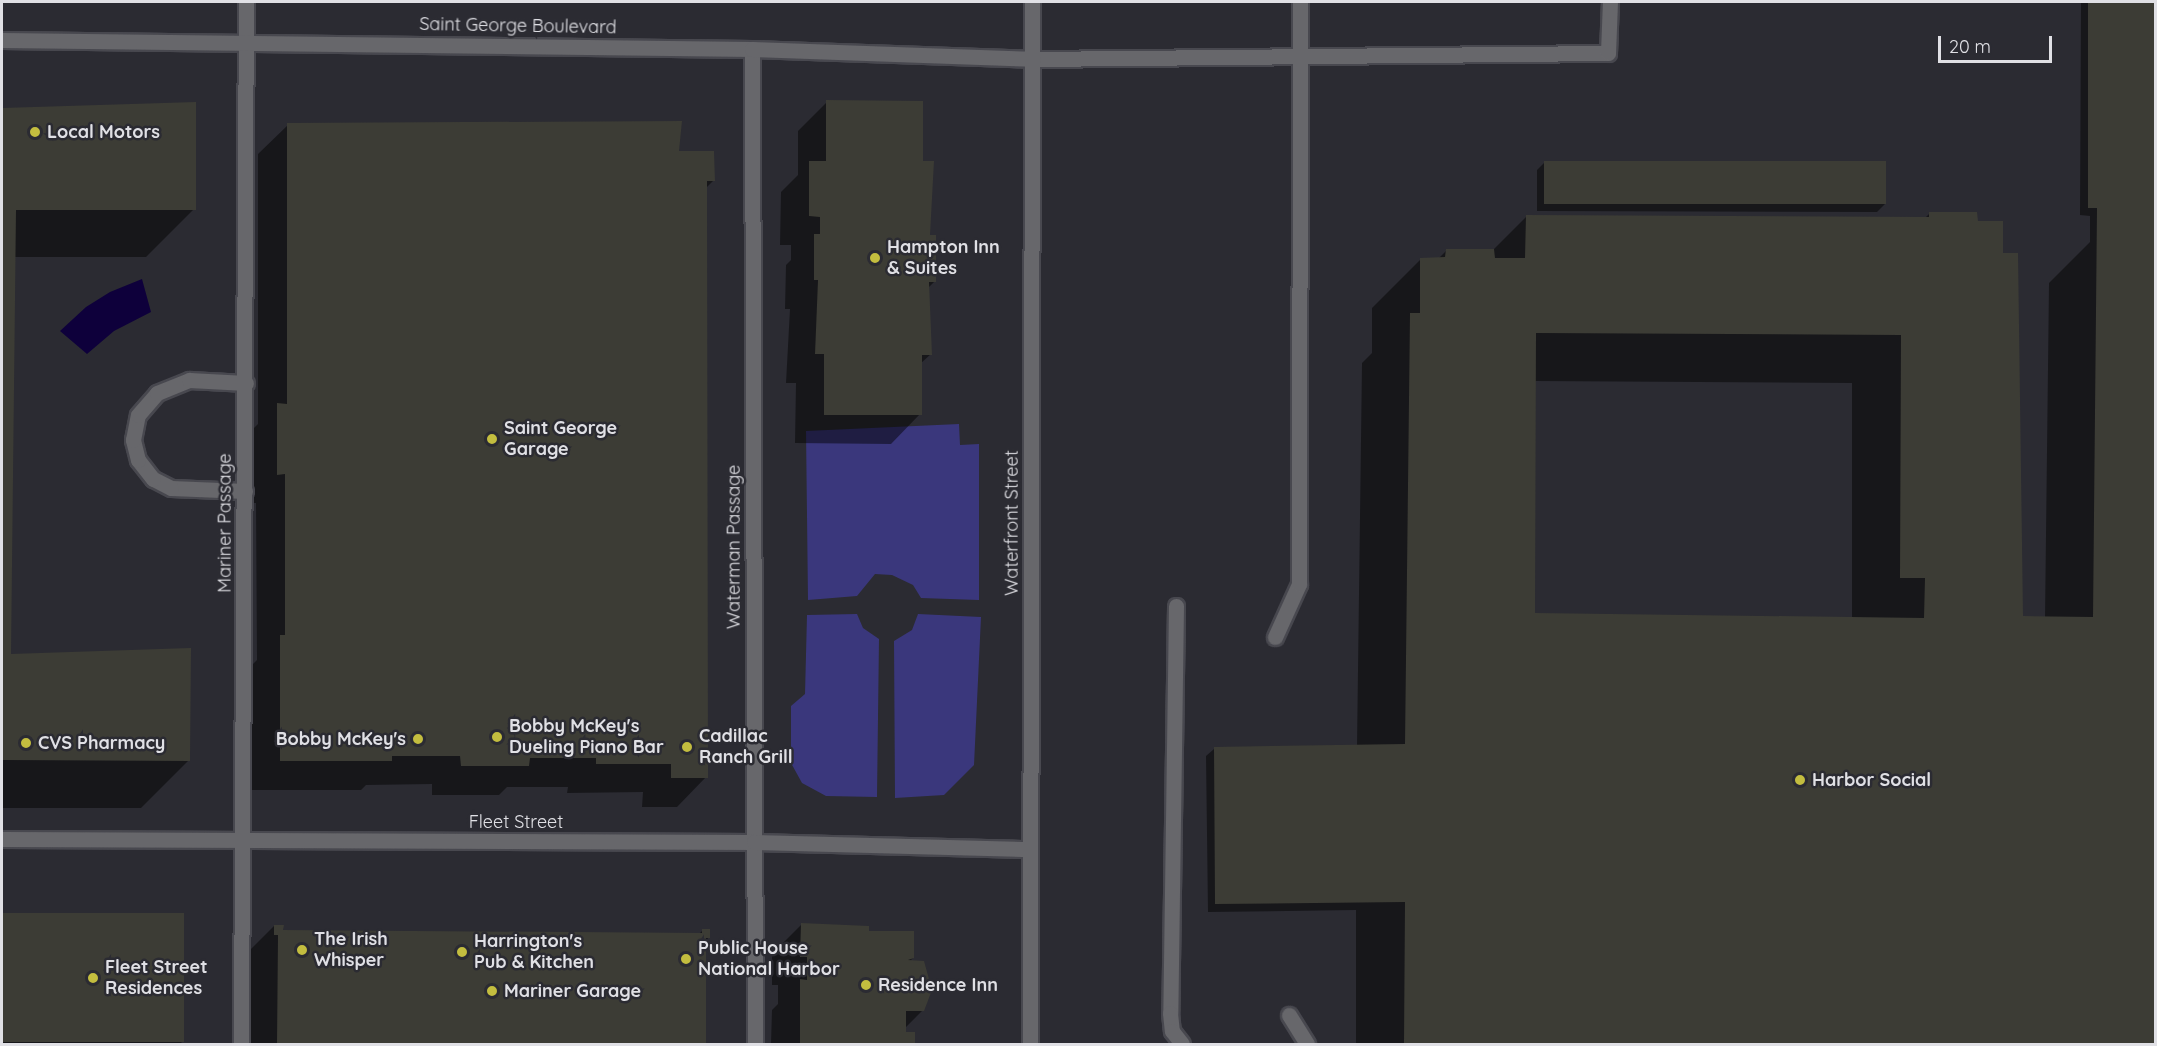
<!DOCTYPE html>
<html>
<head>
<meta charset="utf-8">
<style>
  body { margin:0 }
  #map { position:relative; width:2157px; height:1046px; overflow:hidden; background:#2b2b32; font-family:Quicksand,sans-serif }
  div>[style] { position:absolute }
  .green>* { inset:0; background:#3a377c }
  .water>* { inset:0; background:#0e003b }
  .shadow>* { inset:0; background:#0007 }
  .building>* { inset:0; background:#3c3c35; transform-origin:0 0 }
  .roads { filter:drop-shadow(2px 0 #48484f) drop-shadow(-2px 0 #48484f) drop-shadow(0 2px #48484f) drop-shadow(0 -2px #48484f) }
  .service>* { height:15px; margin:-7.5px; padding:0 7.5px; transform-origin:7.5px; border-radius:7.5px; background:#67676b }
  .minor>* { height:15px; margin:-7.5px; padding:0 7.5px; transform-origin:7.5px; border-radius:7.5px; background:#67676b }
  .tertiary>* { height:15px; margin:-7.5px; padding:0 7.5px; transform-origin:7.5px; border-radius:7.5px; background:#67676b }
  .dots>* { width:16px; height:16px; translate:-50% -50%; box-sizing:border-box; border:3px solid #2b2b32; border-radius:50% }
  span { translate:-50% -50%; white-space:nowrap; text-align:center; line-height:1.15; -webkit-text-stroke:5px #2b2b32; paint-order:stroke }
  .street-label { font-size:18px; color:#e0e0e5 }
  .poi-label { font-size:18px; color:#e0e0e5; font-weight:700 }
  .left { translate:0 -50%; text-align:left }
  .right { translate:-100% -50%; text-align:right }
  .frame { position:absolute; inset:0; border:3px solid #e0e0e5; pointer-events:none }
  .scale { position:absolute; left:1938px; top:36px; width:114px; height:27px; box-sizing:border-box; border:3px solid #e0e0e5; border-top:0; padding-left:8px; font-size:18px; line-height:21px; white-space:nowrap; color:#e0e0e5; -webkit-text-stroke:4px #2b2b32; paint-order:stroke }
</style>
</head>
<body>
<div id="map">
  <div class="green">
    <div style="clip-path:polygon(959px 424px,960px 445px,979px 444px,979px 600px,921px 598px,913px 585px,892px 575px,875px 574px,857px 596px,808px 600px,806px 431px)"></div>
    <div style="clip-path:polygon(857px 614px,863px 628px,879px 639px,877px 797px,826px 796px,802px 783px,791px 763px,791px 706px,805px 694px,807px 615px)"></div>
    <div style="clip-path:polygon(918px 614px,981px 617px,974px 765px,944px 795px,895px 798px,894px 641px,912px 630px)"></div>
  </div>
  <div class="water">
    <div style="clip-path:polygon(142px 279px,151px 312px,114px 331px,87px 354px,60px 331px,86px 307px,110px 292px)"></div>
  </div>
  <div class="shadow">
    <div style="clip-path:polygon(evenodd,2081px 2px,2156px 2px,2156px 1044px,1356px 1044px,1356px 910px,1208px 912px,1206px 756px,1214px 749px,1357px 746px,1362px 363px,1372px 353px,1372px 308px,1421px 259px,1438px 259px,1446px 251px,1492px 251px,1526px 217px,1925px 218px,1930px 213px,2021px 618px,2045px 618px,2049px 283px,2090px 242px,2090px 216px,2080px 215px,2081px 2px,1534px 381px,1852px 383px,1852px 619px,1533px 615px,1534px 381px)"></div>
    <div style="clip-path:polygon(827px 102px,921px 163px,935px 281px,928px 288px,931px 354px,920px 364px,920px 414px,891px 444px,795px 443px,796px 383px,786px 383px,790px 309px,785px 309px,786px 265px,791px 260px,791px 245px,780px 245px,781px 192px,798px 175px,798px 131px)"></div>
    <div style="clip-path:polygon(194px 104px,194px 209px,146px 257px,14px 257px,10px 656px,189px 760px,141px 808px,2px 808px,2px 110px)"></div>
    <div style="clip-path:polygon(288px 125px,678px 153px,713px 181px,705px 189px,706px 777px,677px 807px,642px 807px,643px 792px,567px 793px,568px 787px,507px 787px,499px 795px,432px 795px,432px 784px,366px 785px,361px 790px,251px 790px,251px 666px,257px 660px,256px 503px,248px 503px,248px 434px,258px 424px,258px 154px)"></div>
    <div style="clip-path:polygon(1545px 162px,1885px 204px,1877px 212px,1537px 211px,1537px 170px)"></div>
    <div style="clip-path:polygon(183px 914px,183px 1041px,180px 1044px,2px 1044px,2px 915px)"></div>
    <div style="clip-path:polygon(801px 925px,868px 933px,913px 958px,909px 962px,923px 1010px,905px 1028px,905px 1033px,913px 1033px,913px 1044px,771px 1044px,772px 1010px,778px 1004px,778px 985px,772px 985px,772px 954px)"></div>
    <div style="clip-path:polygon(274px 926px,281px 932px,699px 934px,703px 930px,709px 937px,705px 942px,704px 1044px,240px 1044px,236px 964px)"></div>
  </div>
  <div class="building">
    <div style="clip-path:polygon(evenodd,2088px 2px,2156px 2px,2156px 1044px,1404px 1044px,1405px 902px,1215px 904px,1214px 747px,1405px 744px,1410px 313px,1420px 313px,1420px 258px,1445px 257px,1446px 249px,1494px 249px,1495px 258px,1525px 258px,1526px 215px,1929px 217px,1929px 212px,1977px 212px,1978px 221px,2003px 221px,2003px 253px,2018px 253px,2023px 616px,2093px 617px,2097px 208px,2088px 208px,2088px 2px,1536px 333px,1901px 335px,1900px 578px,1925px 578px,1924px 618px,1535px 613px,1536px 333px)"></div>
    <div style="clip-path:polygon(826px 100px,923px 101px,923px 161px,934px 161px,930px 235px,936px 235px,936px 282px,929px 282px,932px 355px,922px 355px,922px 415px,824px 415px,824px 354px,815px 354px,818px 280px,814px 280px,814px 234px,820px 234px,820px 217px,809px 216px,809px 161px,826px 161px)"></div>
    <div style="clip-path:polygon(196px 102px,196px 210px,16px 210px,11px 654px,191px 648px,190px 761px,2px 760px,2px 108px)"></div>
    <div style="clip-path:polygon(682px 121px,679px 151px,714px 151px,715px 181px,707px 181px,708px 778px,671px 778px,671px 764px,596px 764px,596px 758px,530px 758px,529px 766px,461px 766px,460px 756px,392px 756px,392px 761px,280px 761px,280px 635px,285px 635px,285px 474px,277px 475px,277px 403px,287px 404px,287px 123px)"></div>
    <div style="left:1544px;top:161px;width:342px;height:43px"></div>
    <div style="left:184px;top:913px;width:129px;height:182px;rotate:90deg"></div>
    <div style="clip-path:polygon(801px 923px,869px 926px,869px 931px,914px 931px,914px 958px,908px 960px,924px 961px,932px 990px,924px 1011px,906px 1011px,906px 1032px,915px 1032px,915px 1044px,800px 1044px,800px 979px,807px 980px,807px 957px,800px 957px)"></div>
    <div style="clip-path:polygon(274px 925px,284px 925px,283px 930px,702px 933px,702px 929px,710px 929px,710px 938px,706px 938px,706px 1044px,277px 1044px,278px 935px,274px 935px)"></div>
  </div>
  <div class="roads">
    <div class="service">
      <div style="left:1033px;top:59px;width:575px;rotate:-0.6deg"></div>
      <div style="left:1608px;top:53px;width:51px;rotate:-87.8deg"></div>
      <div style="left:245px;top:491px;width:74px;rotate:-177.7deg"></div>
      <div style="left:171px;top:488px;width:20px;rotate:-153deg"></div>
      <div style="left:153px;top:479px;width:24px;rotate:-128deg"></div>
      <div style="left:138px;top:460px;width:21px;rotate:-104deg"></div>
      <div style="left:133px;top:440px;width:25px;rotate:-79deg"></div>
      <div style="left:138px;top:415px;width:29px;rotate:-49deg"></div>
      <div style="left:157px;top:393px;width:35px;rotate:-22deg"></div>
      <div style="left:189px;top:380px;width:57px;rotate:3deg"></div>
      <div style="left:1176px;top:606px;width:407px;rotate:90.8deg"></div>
      <div style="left:1170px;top:1013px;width:18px;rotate:84deg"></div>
      <div style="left:1172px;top:1031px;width:16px;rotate:52deg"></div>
      <div style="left:1275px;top:637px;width:58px;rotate:-65.6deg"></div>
      <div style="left:1299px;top:584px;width:582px;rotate:-89.9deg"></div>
      <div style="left:1289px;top:1015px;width:34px;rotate:58deg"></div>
    </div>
    <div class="minor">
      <div style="left:752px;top:49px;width:995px;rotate:89.83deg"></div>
      <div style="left:2px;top:839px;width:752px;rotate:0.23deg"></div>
      <div style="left:754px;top:842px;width:276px;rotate:1.5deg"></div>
      <div style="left:241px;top:1044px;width:1042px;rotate:-89.73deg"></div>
    </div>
    <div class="tertiary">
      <div style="left:2px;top:40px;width:750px;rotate:0.69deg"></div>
      <div style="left:752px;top:49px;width:281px;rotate:2deg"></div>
      <div style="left:1030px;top:1044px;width:1042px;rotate:-89.89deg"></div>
    </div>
  </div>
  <div class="dots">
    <div style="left:35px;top:132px;background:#c3bd3f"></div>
    <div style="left:875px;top:258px;background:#c3bd3f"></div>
    <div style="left:492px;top:439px;background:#c3bd3f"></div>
    <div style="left:497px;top:737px;background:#c3bd3f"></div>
    <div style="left:418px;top:739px;background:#c3bd3f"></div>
    <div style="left:26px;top:743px;background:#c3bd3f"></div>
    <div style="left:687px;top:747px;background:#c3bd3f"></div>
    <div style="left:1800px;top:780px;background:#c3bd3f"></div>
    <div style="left:302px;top:950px;background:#c3bd3f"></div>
    <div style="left:462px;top:952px;background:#c3bd3f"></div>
    <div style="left:686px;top:959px;background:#c3bd3f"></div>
    <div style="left:93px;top:978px;background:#c3bd3f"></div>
    <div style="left:866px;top:985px;background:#c3bd3f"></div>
    <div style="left:492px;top:991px;background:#c3bd3f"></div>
  </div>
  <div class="street-label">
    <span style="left:518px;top:26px;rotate:1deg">Saint George Boulevard</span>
    <span style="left:225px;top:523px;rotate:-90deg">Mariner Passage</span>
    <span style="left:1012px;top:523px;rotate:-90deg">Waterfront Street</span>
    <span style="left:734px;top:547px;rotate:-90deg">Waterman Passage</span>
    <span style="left:516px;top:822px">Fleet Street</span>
  </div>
  <div class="poi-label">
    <span class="left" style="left:47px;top:132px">Local Motors</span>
    <span class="left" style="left:887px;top:258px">Hampton Inn<br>&amp; Suites</span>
    <span class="left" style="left:504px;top:439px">Saint George<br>Garage</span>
    <span class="left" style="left:509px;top:737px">Bobby McKey's<br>Dueling Piano Bar</span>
    <span class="left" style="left:699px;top:747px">Cadillac<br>Ranch Grill</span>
    <span class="right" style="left:406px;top:739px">Bobby McKey's</span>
    <span class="left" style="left:38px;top:743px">CVS Pharmacy</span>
    <span class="left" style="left:1812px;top:780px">Harbor Social</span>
    <span class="left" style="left:314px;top:950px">The Irish<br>Whisper</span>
    <span class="left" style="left:474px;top:952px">Harrington's<br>Pub &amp; Kitchen</span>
    <span class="left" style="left:698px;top:959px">Public House<br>National Harbor</span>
    <span class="left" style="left:105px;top:978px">Fleet Street<br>Residences</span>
    <span class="left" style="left:878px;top:985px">Residence Inn</span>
    <span class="left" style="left:504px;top:991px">Mariner Garage</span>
  </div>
  <div class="frame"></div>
  <div class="scale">20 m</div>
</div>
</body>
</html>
